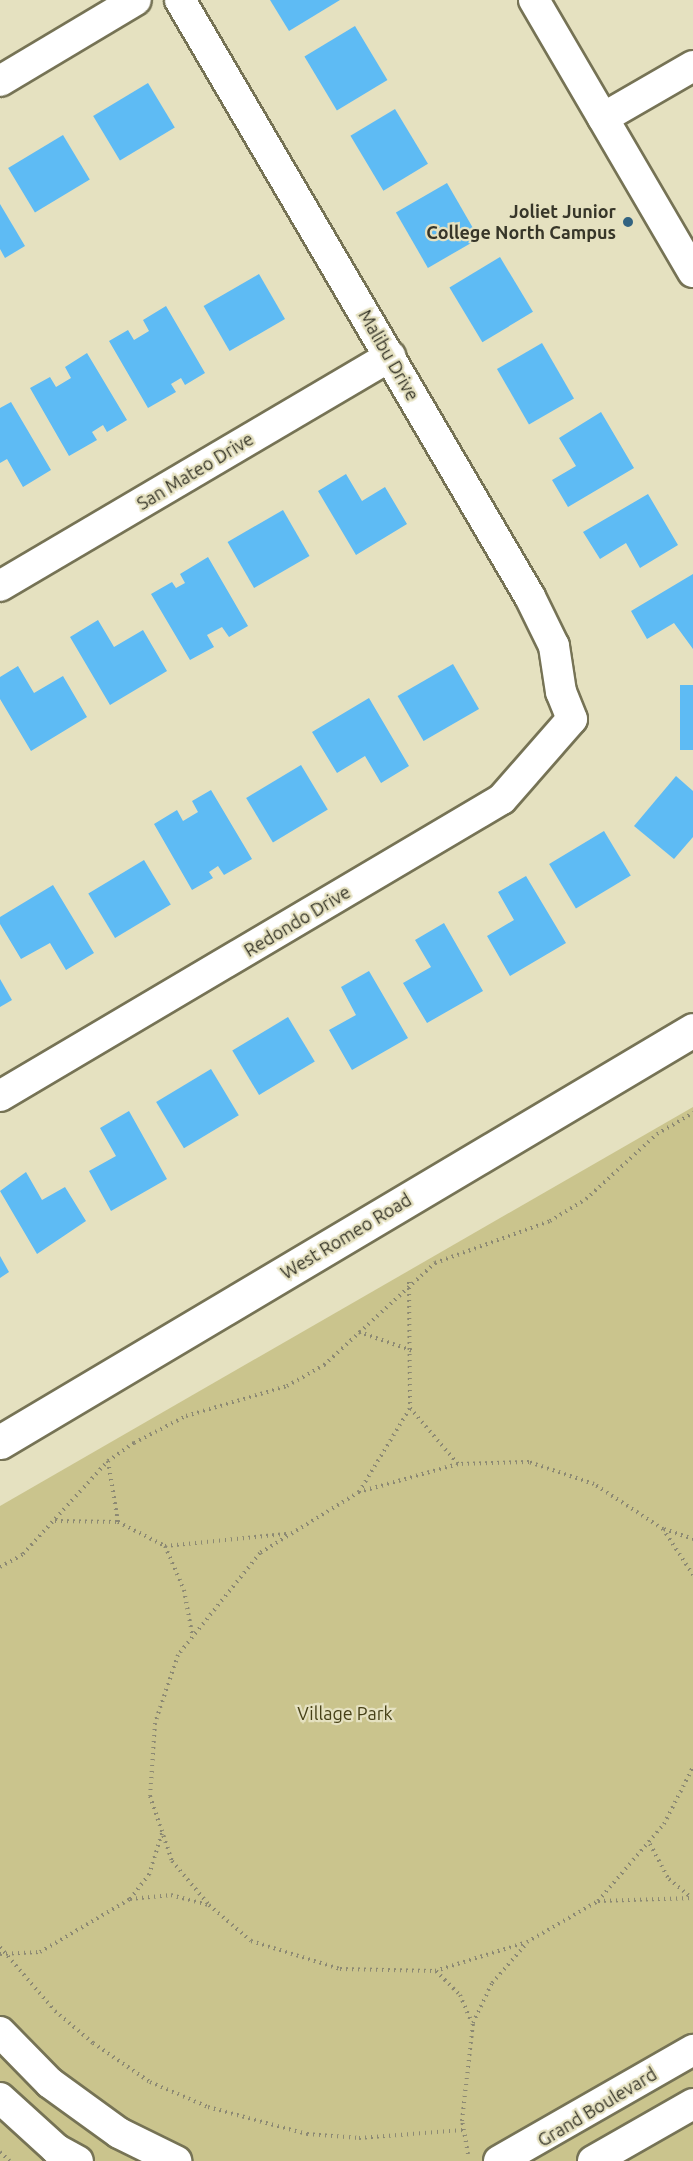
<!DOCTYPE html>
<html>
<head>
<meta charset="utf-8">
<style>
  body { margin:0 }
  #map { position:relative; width:693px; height:2161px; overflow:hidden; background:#e5e1c0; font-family:Ubuntu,sans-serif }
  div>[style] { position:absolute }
  .green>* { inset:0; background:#cac48d }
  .building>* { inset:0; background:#5ebbf4; transform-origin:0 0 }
  .path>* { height:4px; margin-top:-2px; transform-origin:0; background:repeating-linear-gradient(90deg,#8c8973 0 1.5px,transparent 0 6px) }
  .roads { filter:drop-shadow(2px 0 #767355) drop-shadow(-2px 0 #767355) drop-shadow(0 2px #767355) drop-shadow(0 -2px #767355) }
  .minor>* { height:30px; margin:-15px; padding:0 15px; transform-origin:15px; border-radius:15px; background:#fff }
  .major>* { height:33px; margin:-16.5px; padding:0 16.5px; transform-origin:16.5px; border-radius:16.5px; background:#fff }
  .dots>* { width:16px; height:16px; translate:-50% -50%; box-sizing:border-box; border:3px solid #e5e1c0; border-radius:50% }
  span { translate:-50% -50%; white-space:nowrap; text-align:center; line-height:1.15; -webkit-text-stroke:4.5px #e5e1c0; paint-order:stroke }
  .poi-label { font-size:18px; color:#373629; font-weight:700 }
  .right { translate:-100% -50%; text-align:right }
  .street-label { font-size:18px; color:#373629 }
  .park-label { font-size:18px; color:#464017 }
</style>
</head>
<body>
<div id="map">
  <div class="green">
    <div style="clip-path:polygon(693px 1107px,693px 2161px,0 2161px,0 1506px)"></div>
  </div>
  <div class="building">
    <div style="clip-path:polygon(270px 0,340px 0,289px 31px)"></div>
    <div style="left:355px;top:26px;width:63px;height:59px;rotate:59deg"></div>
    <div style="left:148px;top:83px;width:52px;height:64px;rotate:59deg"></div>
    <div style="left:395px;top:109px;width:64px;height:52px;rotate:59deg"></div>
    <div style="left:63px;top:135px;width:52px;height:64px;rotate:59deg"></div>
    <div style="left:447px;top:183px;width:64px;height:59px;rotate:60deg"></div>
    <div style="clip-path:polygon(0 204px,25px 246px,5px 258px,0 249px)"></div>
    <div style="left:500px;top:257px;width:64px;height:59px;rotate:59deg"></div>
    <div style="left:259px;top:274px;width:52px;height:64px;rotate:60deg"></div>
    <div style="clip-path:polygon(166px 306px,205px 373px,185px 385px,181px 378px,171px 384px,176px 392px,148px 408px,109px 341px,128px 330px,134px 340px,149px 331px,143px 320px)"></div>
    <div style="left:542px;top:343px;width:64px;height:52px;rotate:60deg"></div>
    <div style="clip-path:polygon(87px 353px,127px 420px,107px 432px,103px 425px,92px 432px,97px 440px,69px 456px,30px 388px,50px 377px,56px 387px,71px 378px,65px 367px)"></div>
    <div style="clip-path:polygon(11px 402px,51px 470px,23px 487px,7px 459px,0 463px,0 408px)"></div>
    <div style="clip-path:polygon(601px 412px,634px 468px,568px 507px,552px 480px,576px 466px,559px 438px)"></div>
    <div style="clip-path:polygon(346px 474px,362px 501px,385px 487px,407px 524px,356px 555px,318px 491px)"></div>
    <div style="clip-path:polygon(648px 494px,678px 545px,640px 568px,626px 543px,600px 559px,583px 532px)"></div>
    <div style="left:283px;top:510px;width:53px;height:64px;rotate:60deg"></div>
    <div style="clip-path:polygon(208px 557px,248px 626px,229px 637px,222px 627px,207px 635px,214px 647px,190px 660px,151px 594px,172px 582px,176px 588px,185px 583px,180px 574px)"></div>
    <div style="clip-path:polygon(693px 574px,693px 649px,674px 623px,647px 639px,631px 611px)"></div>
    <div style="clip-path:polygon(98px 620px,114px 647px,143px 630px,167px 671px,110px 705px,70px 637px)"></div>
    <div style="left:453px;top:664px;width:52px;height:64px;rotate:60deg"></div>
    <div style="clip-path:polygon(18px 666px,34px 693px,63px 676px,87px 717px,31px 751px,0 699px,0 677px)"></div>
    <div style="left:680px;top:685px;width:13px;height:65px"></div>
    <div style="clip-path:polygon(369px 698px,409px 766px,381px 783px,365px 756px,337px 773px,312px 732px)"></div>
    <div style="left:301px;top:765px;width:52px;height:64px;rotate:59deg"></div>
    <div style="clip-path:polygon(676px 776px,693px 791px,693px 837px,674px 859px,634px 826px)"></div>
    <div style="clip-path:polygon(211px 790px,252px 859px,224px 875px,218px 866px,209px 872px,213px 878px,192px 890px,154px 824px,177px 810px,183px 821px,198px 812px,192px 801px)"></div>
    <div style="left:604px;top:831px;width:52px;height:64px;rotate:59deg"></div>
    <div style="left:144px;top:860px;width:52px;height:65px;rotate:59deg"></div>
    <div style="clip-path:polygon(526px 876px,566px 943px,510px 976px,487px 936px,514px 920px,498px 892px)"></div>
    <div style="clip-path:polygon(53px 885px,94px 953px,66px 970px,50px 943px,21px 959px,0 924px,0 917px)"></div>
    <div style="clip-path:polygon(444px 923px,483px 991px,427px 1023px,403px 983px,431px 967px,415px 940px)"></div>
    <div style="clip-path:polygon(369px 971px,408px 1038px,352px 1070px,329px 1030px,356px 1015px,341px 987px)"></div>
    <div style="clip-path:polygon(0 979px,12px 1000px,0 1007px)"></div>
    <div style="left:288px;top:1017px;width:52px;height:65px;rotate:59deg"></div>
    <div style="left:211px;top:1069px;width:54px;height:64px;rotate:59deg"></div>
    <div style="clip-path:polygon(129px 1111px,167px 1179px,111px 1211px,89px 1171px,116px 1156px,100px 1128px)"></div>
    <div style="clip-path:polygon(26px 1172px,42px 1200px,65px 1187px,86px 1221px,37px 1254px,0 1191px)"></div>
    <div style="clip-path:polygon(0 1256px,9px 1272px,0 1278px)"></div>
  </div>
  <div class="path">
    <div style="left:409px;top:1282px;width:126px;rotate:89.5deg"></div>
    <div style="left:410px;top:1408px;width:74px;rotate:49.4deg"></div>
    <div style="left:359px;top:1332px;width:57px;rotate:19.4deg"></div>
    <div style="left:108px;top:1461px;width:62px;rotate:80.7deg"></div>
    <div style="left:359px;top:1492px;width:98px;rotate:-58.7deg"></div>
    <div style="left:55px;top:1521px;width:63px;rotate:0.9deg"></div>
    <div style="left:118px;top:1522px;width:53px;rotate:27.1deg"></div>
    <div style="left:165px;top:1546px;width:122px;rotate:-5.7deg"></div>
    <div style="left:664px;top:1529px;width:31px;rotate:19deg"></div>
    <div style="left:165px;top:1546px;width:48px;rotate:66.6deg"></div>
    <div style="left:184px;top:1590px;width:44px;rotate:79.5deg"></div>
    <div style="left:0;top:1567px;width:26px;rotate:-29deg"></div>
    <div style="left:23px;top:1554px;width:126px;rotate:-47.6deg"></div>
    <div style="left:108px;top:1461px;width:32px;rotate:-35deg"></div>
    <div style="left:134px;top:1443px;width:59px;rotate:-27.4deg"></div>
    <div style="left:186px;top:1416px;width:105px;rotate:-16.5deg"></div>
    <div style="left:287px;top:1386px;width:43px;rotate:-29.6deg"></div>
    <div style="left:324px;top:1365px;width:151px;rotate:-42.6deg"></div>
    <div style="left:435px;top:1263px;width:122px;rotate:-20.1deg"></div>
    <div style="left:550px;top:1221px;width:42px;rotate:-31.4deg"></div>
    <div style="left:586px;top:1199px;width:96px;rotate:-42.5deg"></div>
    <div style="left:657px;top:1134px;width:42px;rotate:-30.3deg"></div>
    <div style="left:693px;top:1575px;width:55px;rotate:-123.1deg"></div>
    <div style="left:663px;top:1529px;width:82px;rotate:-146.9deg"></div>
    <div style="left:594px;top:1484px;width:69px;rotate:-161.3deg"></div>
    <div style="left:529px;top:1462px;width:71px;rotate:178.4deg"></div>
    <div style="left:458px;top:1464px;width:103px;rotate:164.2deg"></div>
    <div style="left:359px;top:1492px;width:116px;rotate:148.4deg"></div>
    <div style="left:260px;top:1553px;width:131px;rotate:128.8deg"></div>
    <div style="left:178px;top:1655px;width:72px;rotate:108.7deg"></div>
    <div style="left:155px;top:1723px;width:73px;rotate:93.9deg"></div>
    <div style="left:150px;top:1796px;width:69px;rotate:71.3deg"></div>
    <div style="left:172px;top:1861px;width:57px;rotate:49.9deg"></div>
    <div style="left:209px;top:1905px;width:55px;rotate:40.6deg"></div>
    <div style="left:251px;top:1941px;width:93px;rotate:17.5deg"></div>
    <div style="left:340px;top:1969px;width:95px;rotate:1.2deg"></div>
    <div style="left:435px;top:1971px;width:96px;rotate:-17.5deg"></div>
    <div style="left:527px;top:1942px;width:82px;rotate:-30deg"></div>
    <div style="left:598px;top:1901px;width:101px;rotate:-49.4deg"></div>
    <div style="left:664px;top:1824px;width:64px;rotate:-63deg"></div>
    <div style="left:650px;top:1844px;width:40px;rotate:62deg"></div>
    <div style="left:669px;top:1879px;width:30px;rotate:40deg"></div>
    <div style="left:130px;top:1899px;width:31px;rotate:-52deg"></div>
    <div style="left:149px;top:1875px;width:44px;rotate:-72.8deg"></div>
    <div style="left:598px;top:1901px;width:94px;rotate:-1.8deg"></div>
    <div style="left:0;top:1947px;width:84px;rotate:49.3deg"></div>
    <div style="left:55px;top:2011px;width:50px;rotate:40.1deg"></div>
    <div style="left:93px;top:2043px;width:69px;rotate:34.4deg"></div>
    <div style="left:150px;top:2082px;width:63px;rotate:23.3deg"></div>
    <div style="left:208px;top:2107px;width:103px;rotate:15.3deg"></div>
    <div style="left:307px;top:2134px;width:52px;rotate:4.4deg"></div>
    <div style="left:359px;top:2138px;width:104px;rotate:-4.4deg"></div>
    <div style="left:0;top:1954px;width:40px;rotate:-2.9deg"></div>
    <div style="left:40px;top:1952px;width:104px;rotate:-30.5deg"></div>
    <div style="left:130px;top:1899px;width:41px;rotate:-5.6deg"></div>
    <div style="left:171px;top:1895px;width:38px;rotate:15deg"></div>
    <div style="left:436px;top:1971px;width:34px;rotate:45deg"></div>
    <div style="left:460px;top:1995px;width:30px;rotate:67deg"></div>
    <div style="left:0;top:2152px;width:13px;rotate:42deg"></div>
    <div style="left:468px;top:2154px;width:34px;rotate:-100deg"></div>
    <div style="left:462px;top:2121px;width:99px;rotate:-83.6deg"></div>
    <div style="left:473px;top:2023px;width:44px;rotate:-64.6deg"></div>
    <div style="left:492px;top:1983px;width:53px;rotate:-48.8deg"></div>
  </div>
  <div class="roads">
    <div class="minor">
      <div style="left:534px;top:0;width:315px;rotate:59.7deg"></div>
      <div style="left:0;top:81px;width:158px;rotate:-30.8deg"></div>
      <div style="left:603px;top:118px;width:104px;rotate:-30deg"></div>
      <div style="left:0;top:586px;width:453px;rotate:-30.5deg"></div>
      <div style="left:0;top:1096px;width:583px;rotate:-30.61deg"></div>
      <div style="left:502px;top:799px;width:106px;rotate:-48.8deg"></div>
      <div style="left:572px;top:719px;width:29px;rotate:-112deg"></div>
      <div style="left:561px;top:692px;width:47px;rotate:-98.7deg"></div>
      <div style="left:554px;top:646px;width:55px;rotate:-116.1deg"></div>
      <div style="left:530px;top:597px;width:692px;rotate:-120.38deg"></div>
      <div style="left:0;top:2032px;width:71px;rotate:45.6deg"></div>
      <div style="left:50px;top:2083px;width:85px;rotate:35.9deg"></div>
      <div style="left:119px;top:2133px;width:64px;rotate:26.2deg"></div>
      <div style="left:0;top:2098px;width:76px;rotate:42.3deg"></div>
      <div style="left:56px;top:2149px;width:25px;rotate:29deg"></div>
      <div style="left:499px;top:2161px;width:224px;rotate:-29.8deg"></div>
      <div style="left:593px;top:2161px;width:115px;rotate:-29.7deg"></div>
    </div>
    <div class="major">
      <div style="left:0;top:1442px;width:806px;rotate:-30.73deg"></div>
    </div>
  </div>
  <div class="dots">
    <div style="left:628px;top:222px;background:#326381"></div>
  </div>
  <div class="poi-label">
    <span class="right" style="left:616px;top:222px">Joliet Junior<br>College North Campus</span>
  </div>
  <div class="street-label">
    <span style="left:389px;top:355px;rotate:60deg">Malibu Drive</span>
    <span style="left:195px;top:471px;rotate:-31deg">San Mateo Drive</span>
    <span style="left:297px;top:921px;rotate:-31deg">Redondo Drive</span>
    <span style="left:346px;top:1236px;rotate:-31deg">West Romeo Road</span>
    <span style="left:597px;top:2107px;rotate:-31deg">Grand Boulevard</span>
  </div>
  <div class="park-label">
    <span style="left:345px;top:1713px">Village Park</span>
  </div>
</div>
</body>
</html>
